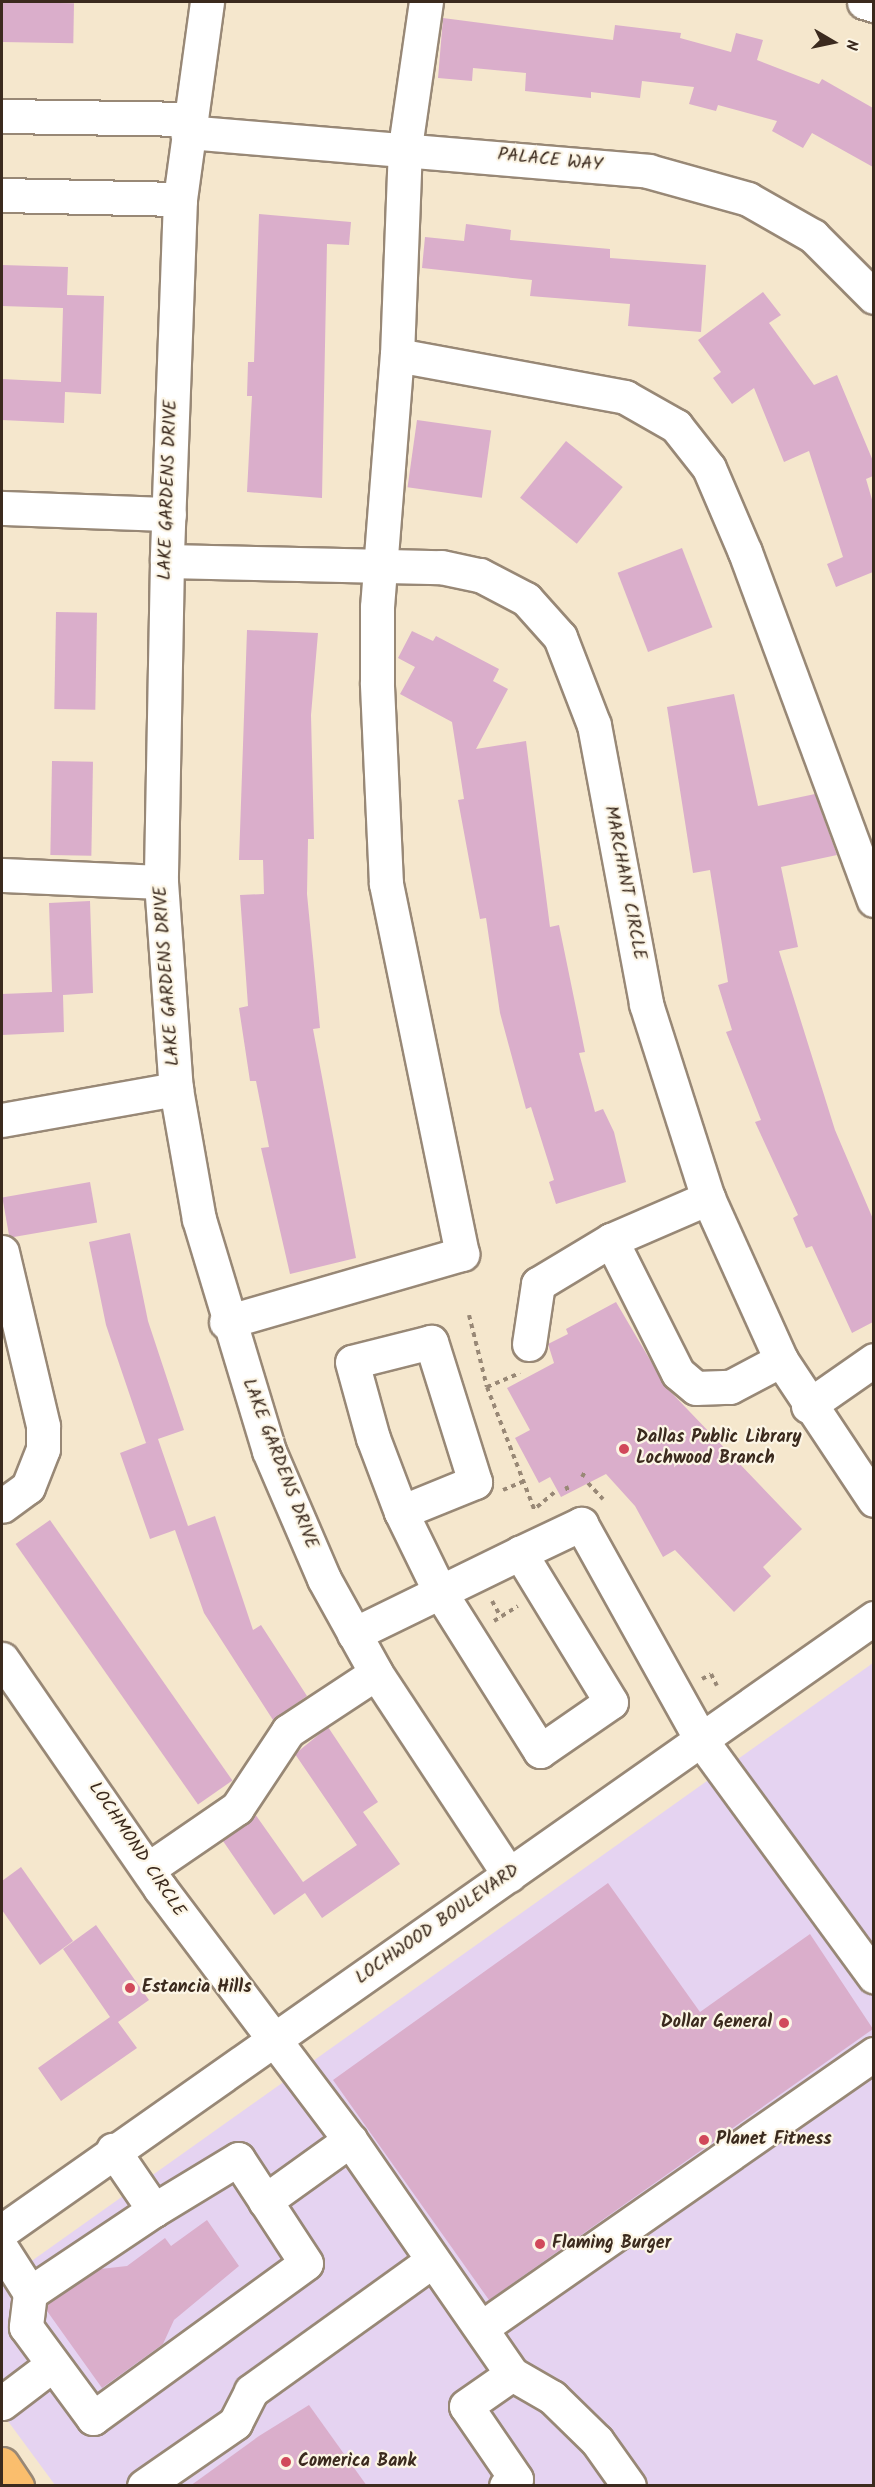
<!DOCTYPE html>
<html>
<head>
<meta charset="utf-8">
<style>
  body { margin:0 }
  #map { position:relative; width:875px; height:2487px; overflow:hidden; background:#f5e7cd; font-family:Kalam,sans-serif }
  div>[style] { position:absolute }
  .built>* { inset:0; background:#e5d3f1 }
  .building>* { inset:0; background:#daaecb; transform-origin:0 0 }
  .path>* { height:4px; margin-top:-2px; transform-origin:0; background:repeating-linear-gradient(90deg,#988876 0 4.5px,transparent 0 9px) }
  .roads { filter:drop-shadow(2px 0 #988876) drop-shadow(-2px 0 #988876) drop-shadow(0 2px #988876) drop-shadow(0 -2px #988876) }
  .minor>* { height:33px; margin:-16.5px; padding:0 16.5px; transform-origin:16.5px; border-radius:16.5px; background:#fff }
  .major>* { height:33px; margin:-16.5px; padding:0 16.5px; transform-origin:16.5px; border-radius:16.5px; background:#fabe6d }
  .dots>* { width:16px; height:16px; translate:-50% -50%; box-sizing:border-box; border:3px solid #fcf5e5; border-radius:50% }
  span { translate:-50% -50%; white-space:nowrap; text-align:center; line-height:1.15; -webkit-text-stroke:4.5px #fcf5e5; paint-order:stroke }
  .street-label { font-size:18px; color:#3b2a1e }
  .poi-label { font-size:18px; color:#3b2a1e; font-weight:700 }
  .left { translate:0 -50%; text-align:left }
  .right { translate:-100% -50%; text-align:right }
  .frame { position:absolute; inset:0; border:3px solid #3b2a1e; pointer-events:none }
  .north { position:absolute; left:803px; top:12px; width:60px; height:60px; -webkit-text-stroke:4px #fcf5e5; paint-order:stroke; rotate:99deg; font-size:16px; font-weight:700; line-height:24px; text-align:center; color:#3b2a1e }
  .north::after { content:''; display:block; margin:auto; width:21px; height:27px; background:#3b2a1e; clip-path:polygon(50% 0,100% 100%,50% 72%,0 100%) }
</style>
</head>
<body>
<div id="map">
  <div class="built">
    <div style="clip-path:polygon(873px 1663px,873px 2485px,55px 2485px,2px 2413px,2px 2282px)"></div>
  </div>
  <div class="building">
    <div style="left:2px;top:2px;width:72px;height:40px;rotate:1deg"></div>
    <div style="clip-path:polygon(443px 18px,613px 40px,615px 25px,681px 33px,680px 38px,731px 52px,736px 33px,763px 40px,757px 60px,819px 84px,822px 79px,873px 108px,873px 167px,812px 133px,803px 148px,772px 131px,777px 121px,718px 105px,716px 111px,689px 104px,694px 87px,642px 81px,640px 98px,591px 92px,591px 98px,525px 91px,526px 73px,473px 68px,472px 81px,438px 78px)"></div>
    <div style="clip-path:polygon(259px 214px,351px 222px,349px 245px,327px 244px,322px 498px,247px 492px,252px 396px,247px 396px,248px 362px,254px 362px)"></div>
    <div style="clip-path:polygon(466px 224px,511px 230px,510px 240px,610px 249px,610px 258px,706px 265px,701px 332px,628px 326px,630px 304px,530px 296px,532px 280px,422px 268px,425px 237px,464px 241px)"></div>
    <div style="clip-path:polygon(2px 265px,68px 267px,67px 295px,104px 296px,101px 394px,65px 392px,64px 423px,2px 420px,2px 379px,61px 382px,63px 308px,2px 306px)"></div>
    <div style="clip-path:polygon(763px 292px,781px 315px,769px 323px,814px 385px,837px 375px,873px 461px,873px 476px,866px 479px,873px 503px,873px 572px,836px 587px,827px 564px,843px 557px,809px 451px,784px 462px,754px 388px,732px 404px,713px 378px,721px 372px,698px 340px)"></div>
    <div style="left:417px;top:420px;width:75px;height:68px;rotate:8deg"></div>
    <div style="left:566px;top:441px;width:73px;height:73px;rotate:39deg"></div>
    <div style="left:682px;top:548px;width:85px;height:69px;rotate:69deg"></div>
    <div style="left:56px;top:612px;width:41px;height:97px;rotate:1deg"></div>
    <div style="clip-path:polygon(247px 630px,318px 633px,311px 715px,314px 839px,308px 839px,307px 894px,320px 1028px,313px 1029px,356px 1258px,290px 1274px,261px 1148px,269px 1147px,256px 1081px,250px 1081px,239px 1008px,248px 1006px,240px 895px,264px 894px,263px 860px,239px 860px)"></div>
    <div style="clip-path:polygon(412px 631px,433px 641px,436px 636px,499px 669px,493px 681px,508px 689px,476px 749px,526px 741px,550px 927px,559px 925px,585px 1052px,579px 1053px,595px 1112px,603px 1109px,614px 1132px,626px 1182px,556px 1204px,549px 1182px,554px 1180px,531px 1107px,526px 1109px,500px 1013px,486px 918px,480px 919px,463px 827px,458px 800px,464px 799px,452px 722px,400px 694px,415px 667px,398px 658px)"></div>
    <div style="clip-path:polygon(734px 694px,758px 806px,815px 794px,837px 855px,781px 867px,798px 947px,779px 951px,835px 1130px,873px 1219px,873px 1322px,852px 1333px,812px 1246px,806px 1248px,793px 1218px,798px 1215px,755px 1122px,761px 1120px,726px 1032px,732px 1030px,718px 985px,728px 982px,710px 870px,693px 873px,667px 707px)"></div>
    <div style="left:52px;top:761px;width:41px;height:94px;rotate:1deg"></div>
    <div style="clip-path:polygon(90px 901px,93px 993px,63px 995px,64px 1032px,2px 1035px,2px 994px,52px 992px,49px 903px)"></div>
    <div style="left:90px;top:1182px;width:41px;height:89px;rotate:80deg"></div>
    <div style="clip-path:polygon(130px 1233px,148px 1321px,184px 1430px,158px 1439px,188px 1526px,215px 1516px,253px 1630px,261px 1625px,307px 1696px,273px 1720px,204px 1613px,175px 1530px,150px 1539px,120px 1453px,154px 1440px,146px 1443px,106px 1325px,89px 1242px)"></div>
    <div style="clip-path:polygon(616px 1302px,666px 1387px,802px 1529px,763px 1567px,771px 1576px,734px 1612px,675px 1550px,663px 1557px,635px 1506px,606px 1474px,561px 1497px,550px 1477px,539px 1483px,515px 1438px,530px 1430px,507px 1388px,554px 1363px,548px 1344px,568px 1334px,566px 1329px)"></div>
    <div style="left:50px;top:1520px;width:318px;height:42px;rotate:55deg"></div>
    <div style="clip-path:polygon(328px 1727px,378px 1802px,363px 1812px,400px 1864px,322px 1918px,305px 1893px,274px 1915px,223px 1841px,255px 1814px,303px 1882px,357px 1845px,295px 1754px)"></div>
    <div style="clip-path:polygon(21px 1867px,73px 1941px,40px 1965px,2px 1910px,2px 1881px)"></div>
    <div style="clip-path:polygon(608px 1883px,700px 2012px,810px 1934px,873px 2029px,489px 2300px,333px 2080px)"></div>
    <div style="clip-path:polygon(96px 1925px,149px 2000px,118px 2022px,137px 2048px,61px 2101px,38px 2068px,110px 2017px,63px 1949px)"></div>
    <div style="clip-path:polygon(207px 2220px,239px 2266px,174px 2320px,163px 2344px,102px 2388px,47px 2311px,48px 2304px,100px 2269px,127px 2266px,165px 2238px,171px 2246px)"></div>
    <div style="clip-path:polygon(309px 2405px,367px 2486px,190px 2486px,259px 2436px)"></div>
  </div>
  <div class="path">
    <div style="left:469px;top:1315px;width:74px;rotate:76deg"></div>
    <div style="left:487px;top:1387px;width:131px;rotate:68.9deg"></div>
    <div style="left:487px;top:1387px;width:36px;rotate:-23deg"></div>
    <div style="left:582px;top:1477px;width:8px;rotate:-60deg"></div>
    <div style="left:588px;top:1483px;width:22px;rotate:47deg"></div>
    <div style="left:566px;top:1486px;width:8px;rotate:67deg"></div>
    <div style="left:503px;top:1490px;width:21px;rotate:-23deg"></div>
    <div style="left:537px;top:1507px;width:26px;rotate:-40deg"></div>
    <div style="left:492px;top:1601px;width:18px;rotate:61deg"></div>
    <div style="left:494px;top:1621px;width:28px;rotate:-32deg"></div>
    <div style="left:702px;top:1679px;width:10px;rotate:-29deg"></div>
    <div style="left:711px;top:1674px;width:13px;rotate:63deg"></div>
  </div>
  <div class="roads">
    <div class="minor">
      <div style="left:207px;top:2px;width:199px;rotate:97.8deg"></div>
      <div style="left:180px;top:199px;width:362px;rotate:92.1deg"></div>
      <div style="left:167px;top:561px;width:321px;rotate:91.1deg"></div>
      <div style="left:161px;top:882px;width:208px;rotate:85.9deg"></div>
      <div style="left:176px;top:1089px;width:132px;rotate:80deg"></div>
      <div style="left:199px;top:1219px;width:242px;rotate:73.2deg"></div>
      <div style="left:269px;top:1451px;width:139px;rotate:66.7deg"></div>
      <div style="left:324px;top:1579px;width:107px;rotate:61deg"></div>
      <div style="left:376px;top:1673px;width:242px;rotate:56.6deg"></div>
      <div style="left:864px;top:2px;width:10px;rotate:17deg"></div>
      <div style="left:2px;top:116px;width:186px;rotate:0.9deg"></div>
      <div style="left:187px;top:132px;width:463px;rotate:4.8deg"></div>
      <div style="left:648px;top:171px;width:104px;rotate:15.6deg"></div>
      <div style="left:748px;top:199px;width:75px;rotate:29.6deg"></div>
      <div style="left:813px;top:236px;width:86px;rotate:45deg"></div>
      <div style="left:2px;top:195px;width:178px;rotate:1.3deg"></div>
      <div style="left:397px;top:355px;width:232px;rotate:10.4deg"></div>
      <div style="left:625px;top:397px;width:59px;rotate:29.6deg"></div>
      <div style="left:676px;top:426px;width:53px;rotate:51.8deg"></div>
      <div style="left:709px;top:468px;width:91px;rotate:66.8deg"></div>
      <div style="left:745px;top:552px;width:371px;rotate:69.7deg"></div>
      <div style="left:2px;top:508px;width:167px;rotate:2.1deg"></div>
      <div style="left:167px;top:561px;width:274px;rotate:1.3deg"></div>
      <div style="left:441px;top:567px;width:40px;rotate:12deg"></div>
      <div style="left:480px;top:575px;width:52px;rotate:27.6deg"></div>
      <div style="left:526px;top:599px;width:51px;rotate:48.2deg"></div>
      <div style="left:560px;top:637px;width:94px;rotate:68.9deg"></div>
      <div style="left:594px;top:725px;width:284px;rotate:79.4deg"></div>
      <div style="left:646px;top:1004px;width:204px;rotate:72.3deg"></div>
      <div style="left:708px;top:1198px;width:178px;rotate:65.7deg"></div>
      <div style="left:781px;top:1360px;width:168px;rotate:56.4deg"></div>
      <div style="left:2px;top:875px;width:159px;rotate:2.5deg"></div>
      <div style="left:2px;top:1120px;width:177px;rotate:-10.1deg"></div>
      <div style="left:611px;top:1240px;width:149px;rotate:63.3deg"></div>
      <div style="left:678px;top:1373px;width:23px;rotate:40deg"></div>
      <div style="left:696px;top:1388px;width:34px;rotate:-2deg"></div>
      <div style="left:730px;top:1387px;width:58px;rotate:-27.9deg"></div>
      <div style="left:2px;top:1252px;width:179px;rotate:76.7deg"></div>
      <div style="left:43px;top:1426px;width:23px;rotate:90deg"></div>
      <div style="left:43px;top:1449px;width:41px;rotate:111.5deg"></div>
      <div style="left:28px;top:1487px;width:32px;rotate:144deg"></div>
      <div style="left:226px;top:1322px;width:246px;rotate:-16.1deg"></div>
      <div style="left:462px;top:1254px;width:378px;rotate:-101.6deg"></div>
      <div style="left:386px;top:884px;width:202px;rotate:-92.6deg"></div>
      <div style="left:377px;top:682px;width:75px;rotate:-90deg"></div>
      <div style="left:377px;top:607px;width:253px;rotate:-85.5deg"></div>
      <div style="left:397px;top:355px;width:208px;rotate:-87.8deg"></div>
      <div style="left:405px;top:147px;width:147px;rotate:-81.8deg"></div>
      <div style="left:529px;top:1344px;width:61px;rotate:-81.5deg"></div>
      <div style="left:538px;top:1284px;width:85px;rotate:-31.1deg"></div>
      <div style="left:611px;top:1240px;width:106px;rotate:-23.4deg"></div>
      <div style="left:808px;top:1406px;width:80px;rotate:-34.9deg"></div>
      <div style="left:401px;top:1512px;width:80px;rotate:-22.1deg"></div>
      <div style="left:475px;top:1482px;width:147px;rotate:-107.4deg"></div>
      <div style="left:431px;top:1342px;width:81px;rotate:165.8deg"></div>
      <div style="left:352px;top:1362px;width:79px;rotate:74.6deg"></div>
      <div style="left:373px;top:1438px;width:79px;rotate:69.3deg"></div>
      <div style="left:401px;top:1512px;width:89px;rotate:64deg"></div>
      <div style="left:440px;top:1592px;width:188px;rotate:57.8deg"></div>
      <div style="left:540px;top:1751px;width:86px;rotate:-34.6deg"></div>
      <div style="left:611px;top:1702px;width:175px;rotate:-121.4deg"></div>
      <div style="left:520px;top:1553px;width:68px;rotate:-25.4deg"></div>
      <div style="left:581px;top:1524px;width:247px;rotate:60.9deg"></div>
      <div style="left:701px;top:1740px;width:293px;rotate:53.8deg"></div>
      <div style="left:354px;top:1634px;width:185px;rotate:-26deg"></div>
      <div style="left:2px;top:1659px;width:278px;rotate:55.4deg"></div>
      <div style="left:160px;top:1888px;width:316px;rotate:53deg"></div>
      <div style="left:350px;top:2140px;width:285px;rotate:55.3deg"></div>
      <div style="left:512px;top:2374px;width:46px;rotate:29.9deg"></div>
      <div style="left:552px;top:2397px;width:63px;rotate:44.4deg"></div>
      <div style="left:597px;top:2441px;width:55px;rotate:54.6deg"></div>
      <div style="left:148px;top:1869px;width:108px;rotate:-34.4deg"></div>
      <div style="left:237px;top:1808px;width:92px;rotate:-56.5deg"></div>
      <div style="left:288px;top:1731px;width:105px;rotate:-33.4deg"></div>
      <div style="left:265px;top:2201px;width:105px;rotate:-35.7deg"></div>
      <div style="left:2px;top:2231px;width:1066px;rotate:-35.11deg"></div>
      <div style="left:2px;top:2249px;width:52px;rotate:57.5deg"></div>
      <div style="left:30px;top:2293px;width:34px;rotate:97deg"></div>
      <div style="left:26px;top:2327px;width:113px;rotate:53.6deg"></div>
      <div style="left:93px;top:2418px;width:263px;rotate:-36deg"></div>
      <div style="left:306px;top:2263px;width:124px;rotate:-123.2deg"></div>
      <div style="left:238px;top:2159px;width:98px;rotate:148.7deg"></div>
      <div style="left:154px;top:2210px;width:73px;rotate:-124.3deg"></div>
      <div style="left:30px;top:2293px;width:149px;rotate:-33.8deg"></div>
      <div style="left:481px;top:2328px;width:479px;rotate:-34.9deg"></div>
      <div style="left:2px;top:2403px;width:63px;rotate:-37.2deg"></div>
      <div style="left:144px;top:2486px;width:111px;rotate:-34.7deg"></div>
      <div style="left:235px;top:2423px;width:36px;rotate:-63deg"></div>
      <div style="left:251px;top:2391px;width:223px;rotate:-35.7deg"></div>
      <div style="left:506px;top:2486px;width:12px;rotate:-35deg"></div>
      <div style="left:516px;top:2479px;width:88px;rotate:-124.4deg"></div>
      <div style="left:466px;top:2406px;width:56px;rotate:-34.8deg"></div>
    </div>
    <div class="major">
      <div style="left:2px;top:2464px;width:27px;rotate:56deg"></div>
    </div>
  </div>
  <div class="dots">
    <div style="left:624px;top:1449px;background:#d1495b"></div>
    <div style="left:130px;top:1988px;background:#d1495b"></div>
    <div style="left:784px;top:2023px;background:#d1495b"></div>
    <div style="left:704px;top:2140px;background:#d1495b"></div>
    <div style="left:540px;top:2244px;background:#d1495b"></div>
    <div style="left:286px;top:2462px;background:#d1495b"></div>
  </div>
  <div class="street-label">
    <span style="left:550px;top:161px;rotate:6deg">PALACE WAY</span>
    <span style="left:169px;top:490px;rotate:-88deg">LAKE GARDENS DRIVE</span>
    <span style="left:624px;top:883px;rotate:79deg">MARCHANT CIRCLE</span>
    <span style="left:168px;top:976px;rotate:-94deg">LAKE GARDENS DRIVE</span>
    <span style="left:279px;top:1464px;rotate:69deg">LAKE GARDENS DRIVE</span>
    <span style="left:136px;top:1850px;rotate:56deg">LOCHMOND CIRCLE</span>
    <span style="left:438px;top:1925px;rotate:-35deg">LOCHWOOD BOULEVARD</span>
  </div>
  <div class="poi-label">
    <span class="left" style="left:636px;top:1449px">Dallas Public Library<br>Lochwood Branch</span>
    <span class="left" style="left:142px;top:1988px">Estancia Hills</span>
    <span class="right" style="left:772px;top:2023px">Dollar General</span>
    <span class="left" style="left:716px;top:2140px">Planet Fitness</span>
    <span class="left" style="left:552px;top:2244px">Flaming Burger</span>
    <span class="left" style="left:298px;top:2462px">Comerica Bank</span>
  </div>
  <div class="frame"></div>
  <div class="north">N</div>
</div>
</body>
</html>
